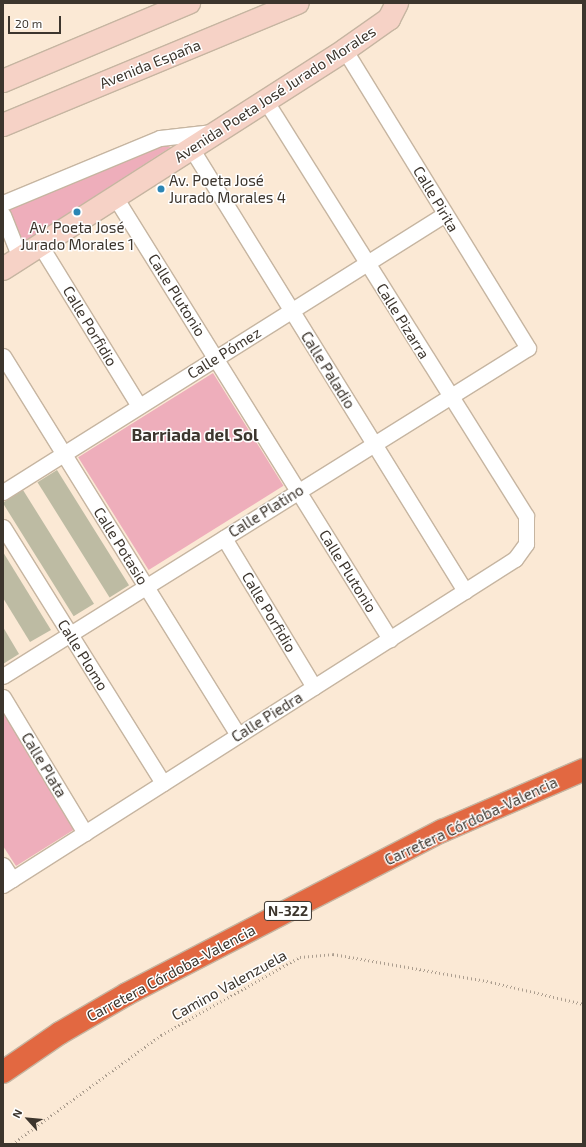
<!DOCTYPE html>
<html>
<head>
<meta charset="utf-8">
<style>
  body { margin:0 }
  #map { position:relative; width:586px; height:1147px; overflow:hidden; background:#fbe9d5; font-family:"Exo 2",sans-serif }
  div>[style] { position:absolute }
  .green>* { inset:0; background:#eeaebb; transform-origin:0 0 }
  .building>* { inset:0; background:#bdbba3; transform-origin:0 0 }
  .path>* { height:2.5px; margin-top:-1.25px; transform-origin:0; background:repeating-linear-gradient(90deg,#ac9e8f 0 1px,transparent 0 4px) }
  .roads { filter:drop-shadow(1px 0 #c6b5a1) drop-shadow(-1px 0 #c6b5a1) drop-shadow(0 1px #c6b5a1) drop-shadow(0 -1px #c6b5a1) }
  .street>* { height:15px; margin:-7.5px; padding:0 7.5px; transform-origin:7.5px; border-radius:7.5px; background:#fff }
  .secondary>* { height:22px; margin:-11px; padding:0 11px; transform-origin:11px; border-radius:11px; background:#f6d2c6 }
  .highway>* { height:22px; margin:-11px; padding:0 11px; transform-origin:11px; border-radius:11px; background:#e26841 }
  .dots>* { width:11px; height:11px; translate:-50% -50%; box-sizing:border-box; border:2px solid #fff; border-radius:50% }
  span { translate:-50% -50%; white-space:nowrap; text-align:center; line-height:1.15; -webkit-text-stroke:3px #fff; paint-order:stroke }
  .shield-label span { padding:1px 3px; background:#fff; border:1px solid; border-radius:3px; -webkit-text-stroke-width:0 }
  .shield-label { font-size:14px; color:#3c352d; font-weight:700 }
  .street-label { font-size:15px; color:#3c352d }
  .poi-label { font-size:15px; color:#3c352d }
  .left { translate:0 -50%; text-align:left }
  .quarter-label { font-size:17px; color:#3c352d; font-weight:700 }
  .frame { position:absolute; inset:0; border:4px solid #3c352d; pointer-events:none }
  .north { position:absolute; left:8px; top:1099px; width:40px; height:40px; -webkit-text-stroke:3px #fff; paint-order:stroke; rotate:297deg; font-size:11px; font-weight:700; line-height:16px; text-align:center; color:#3c352d }
  .north::after { content:''; display:block; margin:auto; width:14px; height:18px; background:#3c352d; clip-path:polygon(50% 0,100% 100%,50% 72%,0 100%) }
  .scale { position:absolute; left:8px; top:16px; width:53px; height:18px; box-sizing:border-box; border:2px solid #3c352d; border-top:0; padding-left:5px; font-size:12px; line-height:14px; white-space:nowrap; color:#3c352d; -webkit-text-stroke:3px #fff; paint-order:stroke }
</style>
</head>
<body>
<div id="map">
  <div class="green">
    <div style="clip-path:polygon(162px 144px,171px 147px,22px 243px,3px 213px,3px 210px)"></div>
    <div style="left:213px;top:373px;width:133px;height:159px;rotate:58deg"></div>
    <div style="clip-path:polygon(3px 711px,75px 829px,16px 866px,3px 846px)"></div>
  </div>
  <div class="building">
    <div style="left:57px;top:470px;width:136px;height:23px;rotate:58deg"></div>
    <div style="left:23px;top:490px;width:134px;height:24px;rotate:58deg"></div>
    <div style="clip-path:polygon(3px 552px,51px 630px,30px 642px,3px 598px)"></div>
    <div style="clip-path:polygon(3px 627px,19px 654px,3px 664px)"></div>
  </div>
  <div class="path">
    <div style="left:12px;top:1144px;width:185px;rotate:-36.2deg"></div>
    <div style="left:161px;top:1035px;width:159px;rotate:-29.3deg"></div>
    <div style="left:300px;top:957px;width:33px;rotate:-5deg"></div>
    <div style="left:333px;top:954px;width:160px;rotate:10deg"></div>
    <div style="left:491px;top:982px;width:95px;rotate:13.4deg"></div>
  </div>
  <div class="roads">
    <div class="street">
      <div style="left:191px;top:148px;width:521px;rotate:58.26deg"></div>
      <div style="left:115px;top:197px;width:521px;rotate:58.11deg"></div>
      <div style="left:3px;top:203px;width:170px;rotate:-22.5deg"></div>
      <div style="left:160px;top:138px;width:53px;rotate:-6.5deg"></div>
      <div style="left:3px;top:215px;width:46px;rotate:68.4deg"></div>
      <div style="left:40px;top:245px;width:189px;rotate:58.4deg"></div>
      <div style="left:3px;top:356px;width:446px;rotate:58.2deg"></div>
      <div style="left:3px;top:492px;width:522px;rotate:-32.17deg"></div>
      <div style="left:3px;top:527px;width:302px;rotate:58deg"></div>
      <div style="left:224px;top:538px;width:174px;rotate:58.9deg"></div>
      <div style="left:3px;top:676px;width:619px;rotate:-32deg"></div>
      <div style="left:528px;top:348px;width:350px;rotate:-121.6deg"></div>
      <div style="left:3px;top:697px;width:159px;rotate:58.9deg"></div>
      <div style="left:3px;top:865px;width:17px;rotate:57deg"></div>
      <div style="left:3px;top:885px;width:607px;rotate:-32.49deg"></div>
      <div style="left:515px;top:559px;width:19px;rotate:-54deg"></div>
      <div style="left:526px;top:544px;width:28px;rotate:-90deg"></div>
      <div style="left:526px;top:516px;width:490px;rotate:-122.1deg"></div>
    </div>
    <div class="secondary">
      <div style="left:3px;top:81px;width:202px;rotate:-22.8deg"></div>
      <div style="left:3px;top:125px;width:319px;rotate:-22.5deg"></div>
      <div style="left:3px;top:269px;width:406px;rotate:-32.6deg"></div>
      <div style="left:345px;top:50px;width:54px;rotate:-35.2deg"></div>
      <div style="left:389px;top:19px;width:18px;rotate:-63deg"></div>
    </div>
    <div class="highway">
      <div style="left:3px;top:1072px;width:69px;rotate:-34.4deg"></div>
      <div style="left:60px;top:1033px;width:78px;rotate:-30.2deg"></div>
      <div style="left:127px;top:994px;width:355px;rotate:-27.4deg"></div>
      <div style="left:442px;top:831px;width:154px;rotate:-23.4deg"></div>
    </div>
  </div>
  <div class="dots">
    <div style="left:161px;top:189px;background:#2c86b4"></div>
    <div style="left:77px;top:212px;background:#2c86b4"></div>
  </div>
  <div class="shield-label">
    <span style="left:288px;top:911px">N-322</span>
  </div>
  <div class="street-label">
    <span style="left:150px;top:64px;rotate:-22deg">Avenida España</span>
    <span style="left:275px;top:94px;rotate:-33deg">Avenida Poeta José Jurado Morales</span>
    <span style="left:436px;top:199px;rotate:59deg">Calle Pirita</span>
    <span style="left:177px;top:295px;rotate:58deg">Calle Plutonio</span>
    <span style="left:403px;top:321px;rotate:58deg">Calle Pizarra</span>
    <span style="left:90px;top:326px;rotate:59deg">Calle Porfidio</span>
    <span style="left:224px;top:353px;rotate:-32deg">Calle Pómez</span>
    <span style="left:328px;top:370px;rotate:58deg">Calle Paladio</span>
    <span style="left:266px;top:511px;rotate:-32deg">Calle Platino</span>
    <span style="left:121px;top:546px;rotate:58deg">Calle Potasio</span>
    <span style="left:348px;top:571px;rotate:58deg">Calle Plutonio</span>
    <span style="left:269px;top:612px;rotate:59deg">Calle Porfidio</span>
    <span style="left:83px;top:655px;rotate:58deg">Calle Plomo</span>
    <span style="left:267px;top:717px;rotate:-32deg">Calle Piedra</span>
    <span style="left:44px;top:765px;rotate:59deg">Calle Plata</span>
    <span style="left:471px;top:821px;rotate:-25deg">Carretera Córdoba-Valencia</span>
    <span style="left:171px;top:973px;rotate:-28deg">Carretera Córdoba-Valencia</span>
    <span style="left:229px;top:985px;rotate:-29deg">Camino Valenzuela</span>
  </div>
  <div class="poi-label">
    <span class="left" style="left:169px;top:189px">Av. Poeta José<br>Jurado Morales 4</span>
    <span style="left:77px;top:236px">Av. Poeta José<br>Jurado Morales 1</span>
  </div>
  <div class="quarter-label">
    <span style="left:195px;top:435px">Barriada del Sol</span>
  </div>
  <div class="frame"></div>
  <div class="north">N</div>
  <div class="scale">20 m</div>
</div>
</body>
</html>
